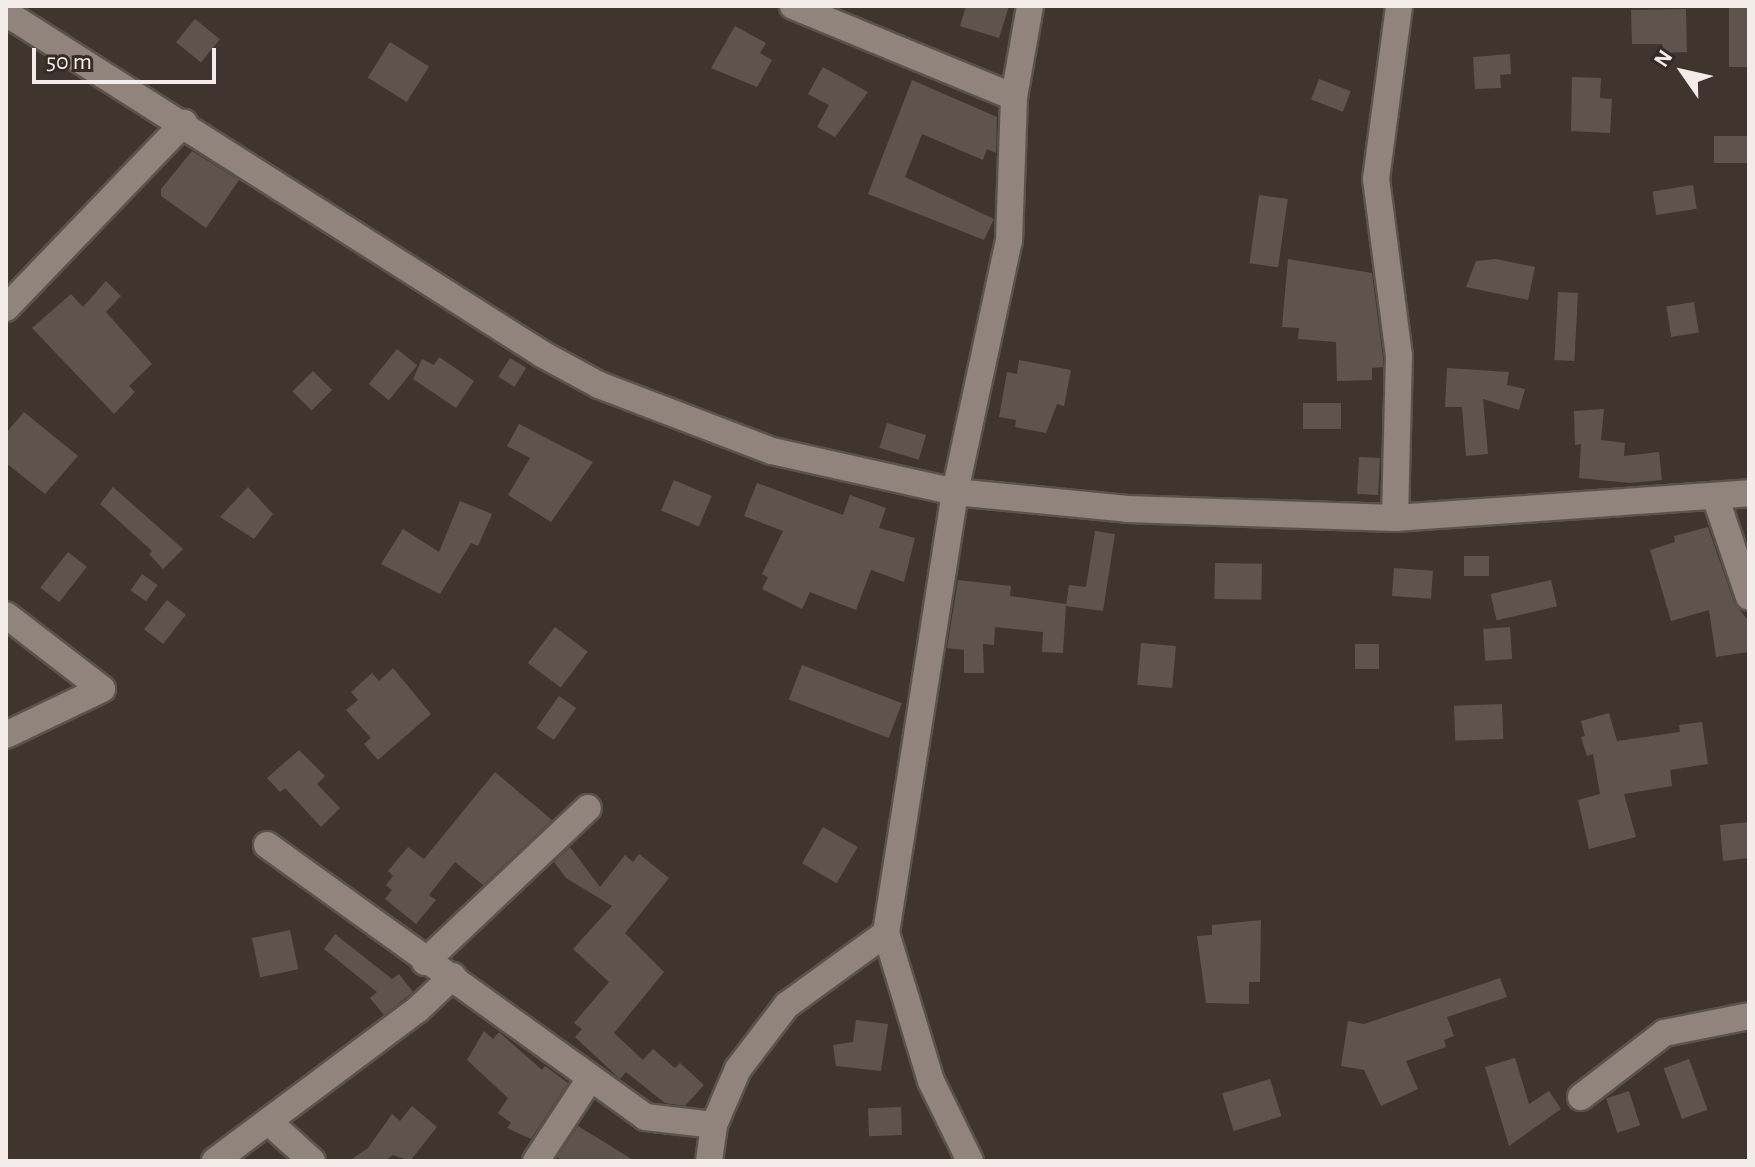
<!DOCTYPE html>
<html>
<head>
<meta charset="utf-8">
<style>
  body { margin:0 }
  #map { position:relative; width:1755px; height:1167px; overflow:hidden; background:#3f352e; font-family:"Alegreya Sans",sans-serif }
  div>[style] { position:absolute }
  .building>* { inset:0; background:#5f544d; transform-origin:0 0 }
  .roads { filter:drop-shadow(2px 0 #5b524d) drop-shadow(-2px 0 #5b524d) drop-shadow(0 2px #5b524d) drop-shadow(0 -2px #5b524d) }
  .minor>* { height:26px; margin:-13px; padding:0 13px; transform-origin:13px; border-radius:13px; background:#90847c }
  span { translate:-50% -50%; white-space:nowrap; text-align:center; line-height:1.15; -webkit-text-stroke:6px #352b24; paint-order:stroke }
  .frame { position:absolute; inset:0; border:8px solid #f3ece8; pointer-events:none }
  .north { position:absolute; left:1643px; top:32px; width:80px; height:80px; -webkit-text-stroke:6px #352b24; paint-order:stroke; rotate:304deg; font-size:22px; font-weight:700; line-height:32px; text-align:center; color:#f3ece8 }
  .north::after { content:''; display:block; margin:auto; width:28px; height:36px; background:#f3ece8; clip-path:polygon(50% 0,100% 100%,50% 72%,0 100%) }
  .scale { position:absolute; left:32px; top:48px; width:184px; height:36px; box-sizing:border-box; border:4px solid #f3ece8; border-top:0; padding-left:10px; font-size:24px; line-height:28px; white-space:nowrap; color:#f3ece8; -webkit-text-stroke:6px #352b24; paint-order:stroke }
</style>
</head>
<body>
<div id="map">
  <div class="building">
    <div style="clip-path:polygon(966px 6px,1009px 6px,999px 38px,960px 26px)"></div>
    <div style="left:1729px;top:6px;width:20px;height:61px"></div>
    <div style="clip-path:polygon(1686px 9px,1687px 52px,1665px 53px,1662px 44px,1632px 44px,1631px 10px)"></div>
    <div style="left:195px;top:19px;width:32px;height:30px;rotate:39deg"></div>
    <div style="clip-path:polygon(735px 26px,766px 43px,760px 53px,772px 60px,757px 87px,711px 68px)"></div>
    <div style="left:390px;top:42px;width:46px;height:42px;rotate:32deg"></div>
    <div style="clip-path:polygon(1510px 54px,1511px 74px,1500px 75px,1501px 88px,1475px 89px,1473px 57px)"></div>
    <div style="clip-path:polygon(823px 67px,868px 92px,835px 137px,817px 127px,829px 105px,808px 94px)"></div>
    <div style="clip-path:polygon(1572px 77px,1601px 78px,1600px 98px,1612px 99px,1610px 133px,1571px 131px)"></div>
    <div style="left:1319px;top:79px;width:34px;height:22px;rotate:21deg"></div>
    <div style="clip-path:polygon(912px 80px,997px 117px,996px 153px,987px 149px,983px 160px,922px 134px,905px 177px,994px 219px,984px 240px,868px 194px)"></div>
    <div style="left:1714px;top:136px;width:35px;height:27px"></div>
    <div style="clip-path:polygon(192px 151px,239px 180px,206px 228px,161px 196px,161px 189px)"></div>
    <div style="left:1693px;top:185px;width:24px;height:41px;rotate:81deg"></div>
    <div style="left:1259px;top:195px;width:29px;height:69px;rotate:8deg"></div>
    <div style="clip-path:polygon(1288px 259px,1372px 273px,1383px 357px,1383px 367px,1372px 368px,1372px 380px,1337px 381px,1336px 342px,1298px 339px,1299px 328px,1282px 327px)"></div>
    <div style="clip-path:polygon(1496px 259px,1535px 267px,1528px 300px,1466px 287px,1476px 261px)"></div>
    <div style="clip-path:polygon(106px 281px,121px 296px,106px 312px,152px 364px,129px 386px,135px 392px,114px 414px,32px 328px,71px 294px,83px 307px)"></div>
    <div style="left:1558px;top:292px;width:20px;height:68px;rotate:3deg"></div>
    <div style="left:1694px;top:302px;width:31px;height:28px;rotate:81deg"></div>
    <div style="left:397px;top:349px;width:26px;height:45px;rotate:39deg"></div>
    <div style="clip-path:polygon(439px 357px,474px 381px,456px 408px,413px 379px,422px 359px,434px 365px)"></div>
    <div style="left:510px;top:358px;width:19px;height:22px;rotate:32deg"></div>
    <div style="clip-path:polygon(1019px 360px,1071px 370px,1064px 406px,1057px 404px,1046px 433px,1015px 427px,1016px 420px,999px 417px,1007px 372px,1017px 374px)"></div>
    <div style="clip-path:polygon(1447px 368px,1509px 372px,1507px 385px,1525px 389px,1519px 410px,1483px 399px,1488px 454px,1466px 456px,1462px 407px,1445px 407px)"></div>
    <div style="left:313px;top:371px;width:27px;height:29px;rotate:45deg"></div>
    <div style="left:1303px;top:403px;width:38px;height:26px"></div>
    <div style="clip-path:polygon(1604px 409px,1601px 440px,1625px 443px,1624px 456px,1659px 452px,1662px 480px,1630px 483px,1579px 478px,1581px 444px,1575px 445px,1574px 411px)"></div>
    <div style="clip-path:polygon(24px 412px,78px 456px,45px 494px,6px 463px,6px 433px)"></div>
    <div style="left:887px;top:423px;width:41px;height:26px;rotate:17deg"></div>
    <div style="clip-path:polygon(519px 424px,593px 462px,551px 522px,508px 495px,530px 458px,507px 446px)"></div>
    <div style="left:1359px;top:457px;width:21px;height:37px;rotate:3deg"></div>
    <div style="left:674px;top:480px;width:41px;height:33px;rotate:23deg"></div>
    <div style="clip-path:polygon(757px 483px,843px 515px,850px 495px,886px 508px,879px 528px,915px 538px,904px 582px,871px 570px,856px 610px,810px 592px,802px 609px,762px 589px,768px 577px,762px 574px,783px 531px,744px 516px)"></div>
    <div style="clip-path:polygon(113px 487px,183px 549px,163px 569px,149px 554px,152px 551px,100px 504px)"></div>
    <div style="clip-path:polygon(248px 487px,273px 514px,254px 539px,220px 517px)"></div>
    <div style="clip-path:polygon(460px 501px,492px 514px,478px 546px,471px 543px,440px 594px,381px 564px,403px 529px,439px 552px)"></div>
    <div style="clip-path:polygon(1708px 527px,1734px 602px,1749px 622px,1748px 652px,1716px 657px,1709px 610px,1671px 621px,1650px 550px,1675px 542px,1674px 536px)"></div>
    <div style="clip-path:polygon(1095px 531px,1115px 534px,1103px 611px,1066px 606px,1069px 585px,1086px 587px)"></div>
    <div style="left:68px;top:552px;width:24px;height:45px;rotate:38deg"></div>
    <div style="left:1464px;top:556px;width:25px;height:20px"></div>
    <div style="left:1215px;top:563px;width:47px;height:36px;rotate:1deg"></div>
    <div style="left:1394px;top:568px;width:39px;height:28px;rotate:4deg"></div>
    <div style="left:142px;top:574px;width:19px;height:20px;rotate:35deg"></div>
    <div style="clip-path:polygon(958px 580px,1011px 586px,1010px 596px,1066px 604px,1063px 653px,1042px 652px,1043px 632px,995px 627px,994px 645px,983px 644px,984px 673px,964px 673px,964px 650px,947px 648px)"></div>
    <div style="left:1551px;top:580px;width:27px;height:62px;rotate:77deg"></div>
    <div style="left:167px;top:600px;width:24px;height:37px;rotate:38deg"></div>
    <div style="left:555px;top:627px;width:41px;height:45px;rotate:37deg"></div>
    <div style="left:1510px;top:627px;width:32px;height:27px;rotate:86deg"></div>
    <div style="left:1141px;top:643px;width:35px;height:42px;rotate:5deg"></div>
    <div style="left:1355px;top:644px;width:24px;height:25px"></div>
    <div style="left:802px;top:665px;width:107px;height:37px;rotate:21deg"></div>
    <div style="clip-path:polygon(393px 668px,431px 714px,378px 760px,364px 744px,371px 738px,346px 710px,358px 700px,351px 692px,372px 673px,379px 681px)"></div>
    <div style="left:559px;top:696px;width:21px;height:39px;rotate:35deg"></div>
    <div style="left:1502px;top:704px;width:35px;height:48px;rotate:88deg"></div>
    <div style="clip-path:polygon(1609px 713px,1617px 741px,1680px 732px,1679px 725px,1702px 722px,1708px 764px,1670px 770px,1672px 786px,1624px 794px,1636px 837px,1589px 849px,1578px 800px,1600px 794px,1593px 754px,1587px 756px,1581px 737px,1585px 736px,1581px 721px)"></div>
    <div style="clip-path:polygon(299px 750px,325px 776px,317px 784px,340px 808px,321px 827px,285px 788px,280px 792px,267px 778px)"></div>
    <div style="clip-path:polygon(495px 772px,552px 820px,483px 885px,455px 862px,429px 895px,436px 900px,416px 924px,385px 899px,392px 890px,386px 885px,393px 876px,388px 871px,408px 847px,424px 859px)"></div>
    <div style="clip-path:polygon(1749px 822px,1749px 858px,1723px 861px,1720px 825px)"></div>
    <div style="left:823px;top:827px;width:40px;height:42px;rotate:30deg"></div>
    <div style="clip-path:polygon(570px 847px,600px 887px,625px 855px,633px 862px,639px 854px,669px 878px,625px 933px,664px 972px,614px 1033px,643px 1060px,653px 1049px,675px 1068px,680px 1063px,704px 1085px,685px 1106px,665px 1103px,626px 1072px,620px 1079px,575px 1037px,582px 1029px,574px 1023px,609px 982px,573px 949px,612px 906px,566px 878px,554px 862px)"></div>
    <div style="clip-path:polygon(1261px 920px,1260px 982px,1249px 982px,1249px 1004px,1206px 1003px,1197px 936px,1212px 935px,1212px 925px)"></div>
    <div style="left:290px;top:930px;width:40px;height:39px;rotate:78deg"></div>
    <div style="clip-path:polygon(335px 934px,392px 979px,399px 974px,413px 992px,384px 1015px,370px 998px,377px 992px,324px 949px)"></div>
    <div style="clip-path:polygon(1500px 978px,1507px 997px,1447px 1017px,1454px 1036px,1444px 1040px,1446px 1047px,1406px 1061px,1418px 1089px,1381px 1106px,1364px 1070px,1341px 1066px,1348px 1021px,1364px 1024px)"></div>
    <div style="clip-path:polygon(856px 1020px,888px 1024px,881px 1071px,836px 1066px,833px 1045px,853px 1042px)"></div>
    <div style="clip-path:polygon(484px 1031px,493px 1039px,499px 1032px,542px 1070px,545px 1066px,568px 1083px,531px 1139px,507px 1128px,511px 1123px,498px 1113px,508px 1098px,467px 1060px)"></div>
    <div style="clip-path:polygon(1515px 1058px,1529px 1104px,1549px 1091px,1561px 1109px,1509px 1146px,1485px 1067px)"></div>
    <div style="left:1689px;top:1059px;width:54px;height:27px;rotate:70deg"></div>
    <div style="left:1270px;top:1079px;width:39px;height:50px;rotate:73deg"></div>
    <div style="left:1629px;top:1091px;width:36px;height:24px;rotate:72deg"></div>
    <div style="clip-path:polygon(412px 1106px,437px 1127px,410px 1161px,393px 1155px,384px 1161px,349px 1161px,368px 1148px,392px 1114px,400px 1121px)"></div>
    <div style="left:901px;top:1107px;width:28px;height:33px;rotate:88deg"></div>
    <div style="clip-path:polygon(578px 1126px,635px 1161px,563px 1161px,557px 1157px)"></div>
  </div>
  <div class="roads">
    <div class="minor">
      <div style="left:793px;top:6px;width:239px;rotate:22.4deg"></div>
      <div style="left:6px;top:13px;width:635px;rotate:32.46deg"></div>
      <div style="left:542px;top:354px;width:65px;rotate:28.5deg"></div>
      <div style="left:599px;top:385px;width:185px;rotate:20.9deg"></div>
      <div style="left:772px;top:451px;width:188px;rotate:12.6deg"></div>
      <div style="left:955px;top:492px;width:173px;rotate:5.6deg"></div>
      <div style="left:1127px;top:509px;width:268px;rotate:1.9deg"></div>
      <div style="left:1395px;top:518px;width:355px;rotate:-4deg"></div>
      <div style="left:6px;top:308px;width:257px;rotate:-46.1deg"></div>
      <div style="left:1716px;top:499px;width:103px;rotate:71.4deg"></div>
      <div style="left:1395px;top:518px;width:162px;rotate:-88.6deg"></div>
      <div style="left:1399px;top:356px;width:178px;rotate:-97.4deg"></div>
      <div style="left:1376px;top:179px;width:175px;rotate:-82.4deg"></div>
      <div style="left:6px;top:615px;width:121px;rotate:37.6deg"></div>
      <div style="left:102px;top:689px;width:106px;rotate:154.4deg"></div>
      <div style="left:267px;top:845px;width:466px;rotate:35.7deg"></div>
      <div style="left:645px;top:1117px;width:69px;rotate:6.6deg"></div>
      <div style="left:425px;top:962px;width:224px;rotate:-43.4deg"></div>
      <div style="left:1581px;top:1097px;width:105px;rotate:-37.6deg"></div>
      <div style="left:1664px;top:1033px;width:87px;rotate:-11.3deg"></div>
      <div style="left:269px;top:1122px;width:58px;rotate:42.2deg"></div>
      <div style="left:215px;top:1161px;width:254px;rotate:-36.8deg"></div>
      <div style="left:418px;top:1009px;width:48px;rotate:-43.3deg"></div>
      <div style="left:536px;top:1161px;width:97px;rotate:-56.8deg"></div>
      <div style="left:709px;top:1161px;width:36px;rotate:-82deg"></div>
      <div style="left:714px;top:1125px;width:61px;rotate:-66.8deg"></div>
      <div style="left:738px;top:1069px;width:81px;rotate:-52.6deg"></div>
      <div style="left:787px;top:1005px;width:122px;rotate:-36deg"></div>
      <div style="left:970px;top:1161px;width:89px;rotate:-116deg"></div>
      <div style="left:931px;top:1081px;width:155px;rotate:-106.9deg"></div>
      <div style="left:886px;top:933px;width:446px;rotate:-81.1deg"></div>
      <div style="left:955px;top:492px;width:257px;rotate:-77.9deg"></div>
      <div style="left:1009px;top:241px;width:144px;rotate:-88deg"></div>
      <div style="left:1014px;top:97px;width:92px;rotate:-80deg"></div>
    </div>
  </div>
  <div class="frame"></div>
  <div class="north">N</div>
  <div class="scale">50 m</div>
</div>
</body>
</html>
